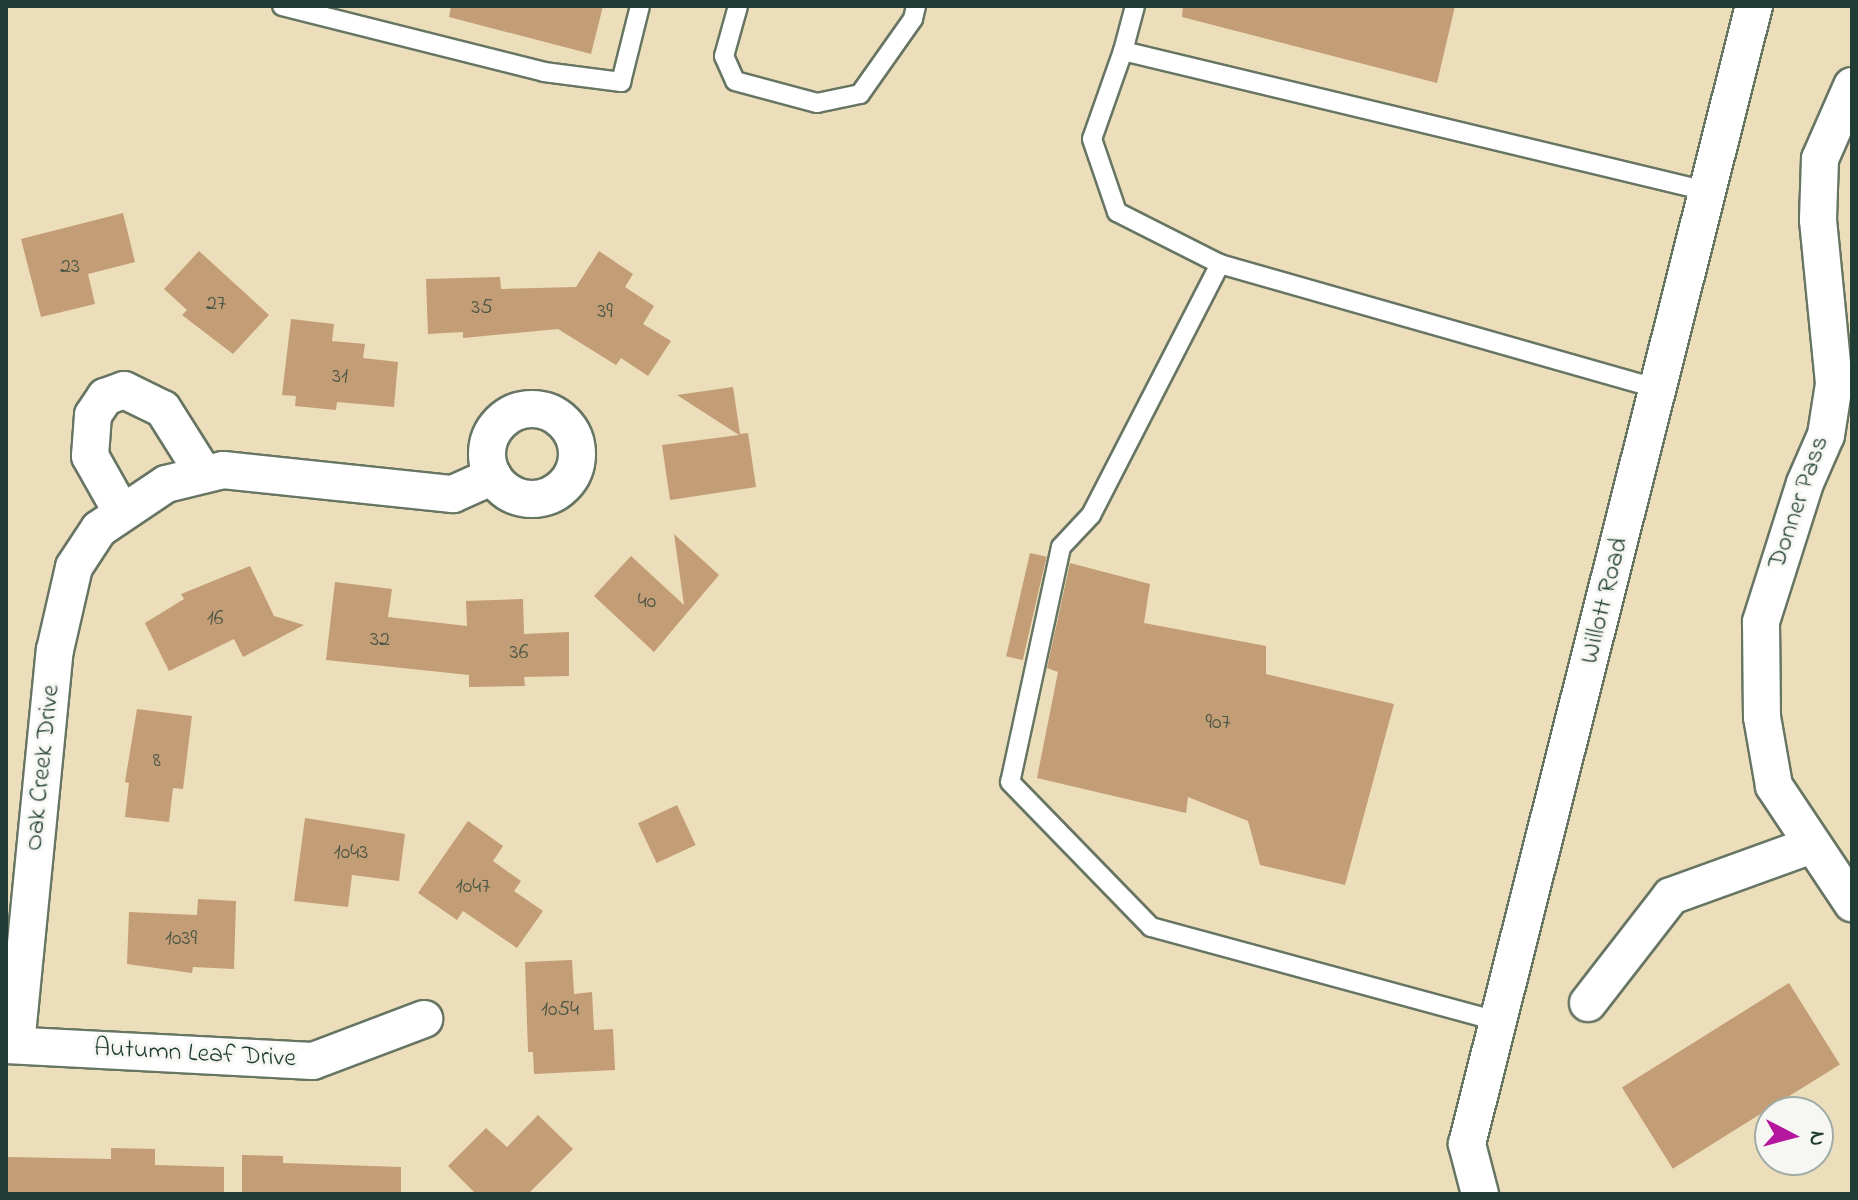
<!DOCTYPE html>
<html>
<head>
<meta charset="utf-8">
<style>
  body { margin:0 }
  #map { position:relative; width:1858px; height:1200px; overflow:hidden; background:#ecdebb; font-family:"Indie Flower",sans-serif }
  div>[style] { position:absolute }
  .building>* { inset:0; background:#c39d75; transform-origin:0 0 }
  .roads { filter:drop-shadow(2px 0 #677563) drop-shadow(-2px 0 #677563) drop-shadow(0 2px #677563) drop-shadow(0 -2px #677563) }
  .service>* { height:18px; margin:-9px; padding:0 9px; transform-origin:9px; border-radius:9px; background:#fff }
  .minor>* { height:36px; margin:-18px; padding:0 18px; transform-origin:18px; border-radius:18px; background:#fff }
  .minor>.ring { margin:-18px; padding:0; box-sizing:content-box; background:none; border:36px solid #fff; border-radius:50% }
  span { translate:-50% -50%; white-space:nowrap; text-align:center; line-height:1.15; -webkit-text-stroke:6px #f6f6f2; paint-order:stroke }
  .number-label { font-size:22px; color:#485544 }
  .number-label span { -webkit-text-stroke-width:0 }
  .street-label { font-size:26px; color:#1f3d34 }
  .frame { position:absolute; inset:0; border:8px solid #1f3d34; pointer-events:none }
  .north { position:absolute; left:1754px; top:1096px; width:80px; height:80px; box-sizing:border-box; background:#f6f6f2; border:2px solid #a0aca6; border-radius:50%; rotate:96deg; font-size:22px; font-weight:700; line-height:32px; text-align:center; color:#1f3d34 }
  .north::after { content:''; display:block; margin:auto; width:28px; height:36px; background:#b5179e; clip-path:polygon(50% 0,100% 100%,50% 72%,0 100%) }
</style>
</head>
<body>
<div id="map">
  <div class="building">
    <div style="clip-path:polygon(451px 6px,603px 6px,591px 54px,449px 17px)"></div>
    <div style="clip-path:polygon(1183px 6px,1455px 6px,1437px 83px,1182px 17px)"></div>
    <div style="clip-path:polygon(123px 213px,135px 262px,88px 274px,95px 304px,41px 317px,21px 239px)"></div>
    <div style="clip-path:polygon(199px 251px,269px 315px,233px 354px,182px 315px,187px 310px,164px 289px)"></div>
    <div style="clip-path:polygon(599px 251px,633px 274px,625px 287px,654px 306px,643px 324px,671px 341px,648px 376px,621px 358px,616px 365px,558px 329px,463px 338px,463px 332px,428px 334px,426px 279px,500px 277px,501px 289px,576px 287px)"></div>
    <div style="clip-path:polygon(291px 319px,334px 324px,332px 341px,365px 344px,363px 358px,398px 362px,394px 407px,337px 402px,336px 410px,295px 406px,296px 396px,282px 395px)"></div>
    <div style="clip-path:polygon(733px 387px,740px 434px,748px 433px,756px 487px,670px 500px,662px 445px,739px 435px,677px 395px)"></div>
    <div style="clip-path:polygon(674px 534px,719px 575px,654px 652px,594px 596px,631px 556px,684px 605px)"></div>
    <div style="left:1030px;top:553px;width:17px;height:106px;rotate:13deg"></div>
    <div style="clip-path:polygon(1070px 563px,1150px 584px,1144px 623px,1266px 646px,1266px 674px,1394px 704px,1345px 885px,1260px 865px,1248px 821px,1188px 797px,1186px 813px,1037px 778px,1058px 672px,1047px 668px)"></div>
    <div style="clip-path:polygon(250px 566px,274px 616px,304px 625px,243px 657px,234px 639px,169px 671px,145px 623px,184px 599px,181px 594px)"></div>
    <div style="clip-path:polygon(335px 582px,392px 589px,388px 617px,467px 626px,466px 601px,523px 599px,524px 634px,569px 632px,569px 676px,524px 677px,525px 686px,469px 687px,469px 675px,326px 660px)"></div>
    <div style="clip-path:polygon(137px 709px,192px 716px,183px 789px,173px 788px,169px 822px,125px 817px,129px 783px,125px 782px)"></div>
    <div style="left:677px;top:805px;width:44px;height:43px;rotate:65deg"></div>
    <div style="clip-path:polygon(305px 818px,405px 834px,399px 881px,352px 875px,348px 907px,294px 901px)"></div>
    <div style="clip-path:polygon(468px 821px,503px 846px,493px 861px,521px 881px,514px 891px,543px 911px,517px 948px,463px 911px,457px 920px,418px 893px)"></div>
    <div style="clip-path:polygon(198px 899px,236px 901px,234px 969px,193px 967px,192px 973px,127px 964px,129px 912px,197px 915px)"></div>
    <div style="clip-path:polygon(572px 960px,574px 994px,592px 992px,594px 1030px,613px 1029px,615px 1070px,534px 1074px,533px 1052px,528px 1052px,525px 962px)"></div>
    <div style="left:1789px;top:983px;width:96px;height:197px;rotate:58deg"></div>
    <div style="clip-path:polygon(538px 1115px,573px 1149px,528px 1194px,476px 1194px,448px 1166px,486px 1128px,507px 1147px)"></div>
    <div style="clip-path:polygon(111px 1148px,155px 1149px,155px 1165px,224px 1167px,224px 1194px,6px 1194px,6px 1157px,111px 1159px)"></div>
    <div style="clip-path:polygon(242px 1155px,283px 1156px,283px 1163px,401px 1167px,401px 1194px,242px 1194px)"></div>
  </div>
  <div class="roads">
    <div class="service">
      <div style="left:282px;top:6px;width:270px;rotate:14.1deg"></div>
      <div style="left:544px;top:72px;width:78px;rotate:7.4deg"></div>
      <div style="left:621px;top:82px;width:78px;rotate:-76deg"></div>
      <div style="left:738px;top:6px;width:52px;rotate:105.6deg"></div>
      <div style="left:724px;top:56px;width:27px;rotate:66deg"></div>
      <div style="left:735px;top:81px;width:85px;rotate:15deg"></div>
      <div style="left:817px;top:103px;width:44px;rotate:-11.8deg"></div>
      <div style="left:860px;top:94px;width:92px;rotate:-54.8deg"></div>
      <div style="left:913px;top:19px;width:13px;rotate:-77deg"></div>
      <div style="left:1135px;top:6px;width:47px;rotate:104.9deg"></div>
      <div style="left:1123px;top:51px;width:600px;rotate:13.5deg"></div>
      <div style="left:1123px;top:51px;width:93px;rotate:109.4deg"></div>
      <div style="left:1092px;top:139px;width:77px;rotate:71.1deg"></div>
      <div style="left:1117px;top:212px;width:115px;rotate:26.8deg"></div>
      <div style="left:1220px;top:264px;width:455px;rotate:15.9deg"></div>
      <div style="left:1220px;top:264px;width:282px;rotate:117.2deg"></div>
      <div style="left:1091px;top:515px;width:44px;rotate:133.2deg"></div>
      <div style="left:1061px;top:547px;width:240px;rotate:102.2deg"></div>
      <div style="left:1010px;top:782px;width:202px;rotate:45.8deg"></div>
      <div style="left:1151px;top:927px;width:362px;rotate:15.2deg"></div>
    </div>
    <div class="minor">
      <div style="left:1852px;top:86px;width:80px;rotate:113.7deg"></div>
      <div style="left:1820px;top:159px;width:61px;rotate:91.9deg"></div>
      <div style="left:1818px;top:220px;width:165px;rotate:84.4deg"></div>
      <div style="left:1834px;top:384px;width:52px;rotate:98.9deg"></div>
      <div style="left:1826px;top:435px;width:52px;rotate:113.6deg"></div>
      <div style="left:1805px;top:483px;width:146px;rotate:107.6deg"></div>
      <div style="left:1761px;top:622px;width:95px;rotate:89.4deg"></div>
      <div style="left:1762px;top:717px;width:70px;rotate:80.1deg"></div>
      <div style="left:1774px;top:786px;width:141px;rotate:56.3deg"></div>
      <div class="ring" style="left:487px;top:409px;width:54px;height:54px"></div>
      <div style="left:121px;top:511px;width:63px;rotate:-119.4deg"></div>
      <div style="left:90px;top:456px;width:41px;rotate:-85.8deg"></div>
      <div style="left:93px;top:415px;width:22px;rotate:-56deg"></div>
      <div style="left:105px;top:397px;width:20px;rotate:-20deg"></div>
      <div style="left:124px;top:390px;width:43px;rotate:26deg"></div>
      <div style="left:163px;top:409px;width:77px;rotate:57.8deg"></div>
      <div style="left:1588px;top:1003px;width:135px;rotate:-52.2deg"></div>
      <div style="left:1671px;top:896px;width:147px;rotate:-19.9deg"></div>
      <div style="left:6px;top:1045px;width:307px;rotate:3deg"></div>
      <div style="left:313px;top:1061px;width:119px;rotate:-20.7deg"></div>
      <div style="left:16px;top:1045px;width:397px;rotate:-84.4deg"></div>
      <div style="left:55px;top:650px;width:85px;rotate:-77.1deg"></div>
      <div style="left:74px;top:567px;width:45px;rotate:-56.7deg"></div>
      <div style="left:99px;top:529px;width:81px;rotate:-33.9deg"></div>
      <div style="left:166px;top:484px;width:59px;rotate:-13.8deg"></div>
      <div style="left:223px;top:470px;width:231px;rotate:6deg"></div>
      <div style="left:453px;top:494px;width:44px;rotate:-24.2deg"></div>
      <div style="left:1480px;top:1194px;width:52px;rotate:-104.6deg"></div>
      <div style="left:1467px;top:1144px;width:1174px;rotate:-75.85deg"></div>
    </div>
  </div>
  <div class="number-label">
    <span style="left:70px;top:268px">23</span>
    <span style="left:216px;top:305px">27</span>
    <span style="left:482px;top:309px">35</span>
    <span style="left:605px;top:313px">39</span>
    <span style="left:340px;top:378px">31</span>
    <span style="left:647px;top:603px">40</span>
    <span style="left:215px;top:620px">16</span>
    <span style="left:380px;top:641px">32</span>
    <span style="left:519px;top:654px">36</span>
    <span style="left:1218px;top:724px">907</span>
    <span style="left:157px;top:762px">8</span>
    <span style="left:351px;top:854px">1043</span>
    <span style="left:473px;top:888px">1047</span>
    <span style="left:181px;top:940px">1039</span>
    <span style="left:560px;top:1011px">1054</span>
  </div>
  <div class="street-label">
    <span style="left:1800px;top:503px;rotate:-71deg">Donner Pass</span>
    <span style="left:1606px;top:601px;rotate:-76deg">Willott Road</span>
    <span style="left:44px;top:768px;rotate:-84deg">Oak Creek Drive</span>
    <span style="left:195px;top:1055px;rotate:3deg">Autumn Leaf Drive</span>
  </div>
  <div class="frame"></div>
  <div class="north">N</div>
</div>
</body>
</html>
